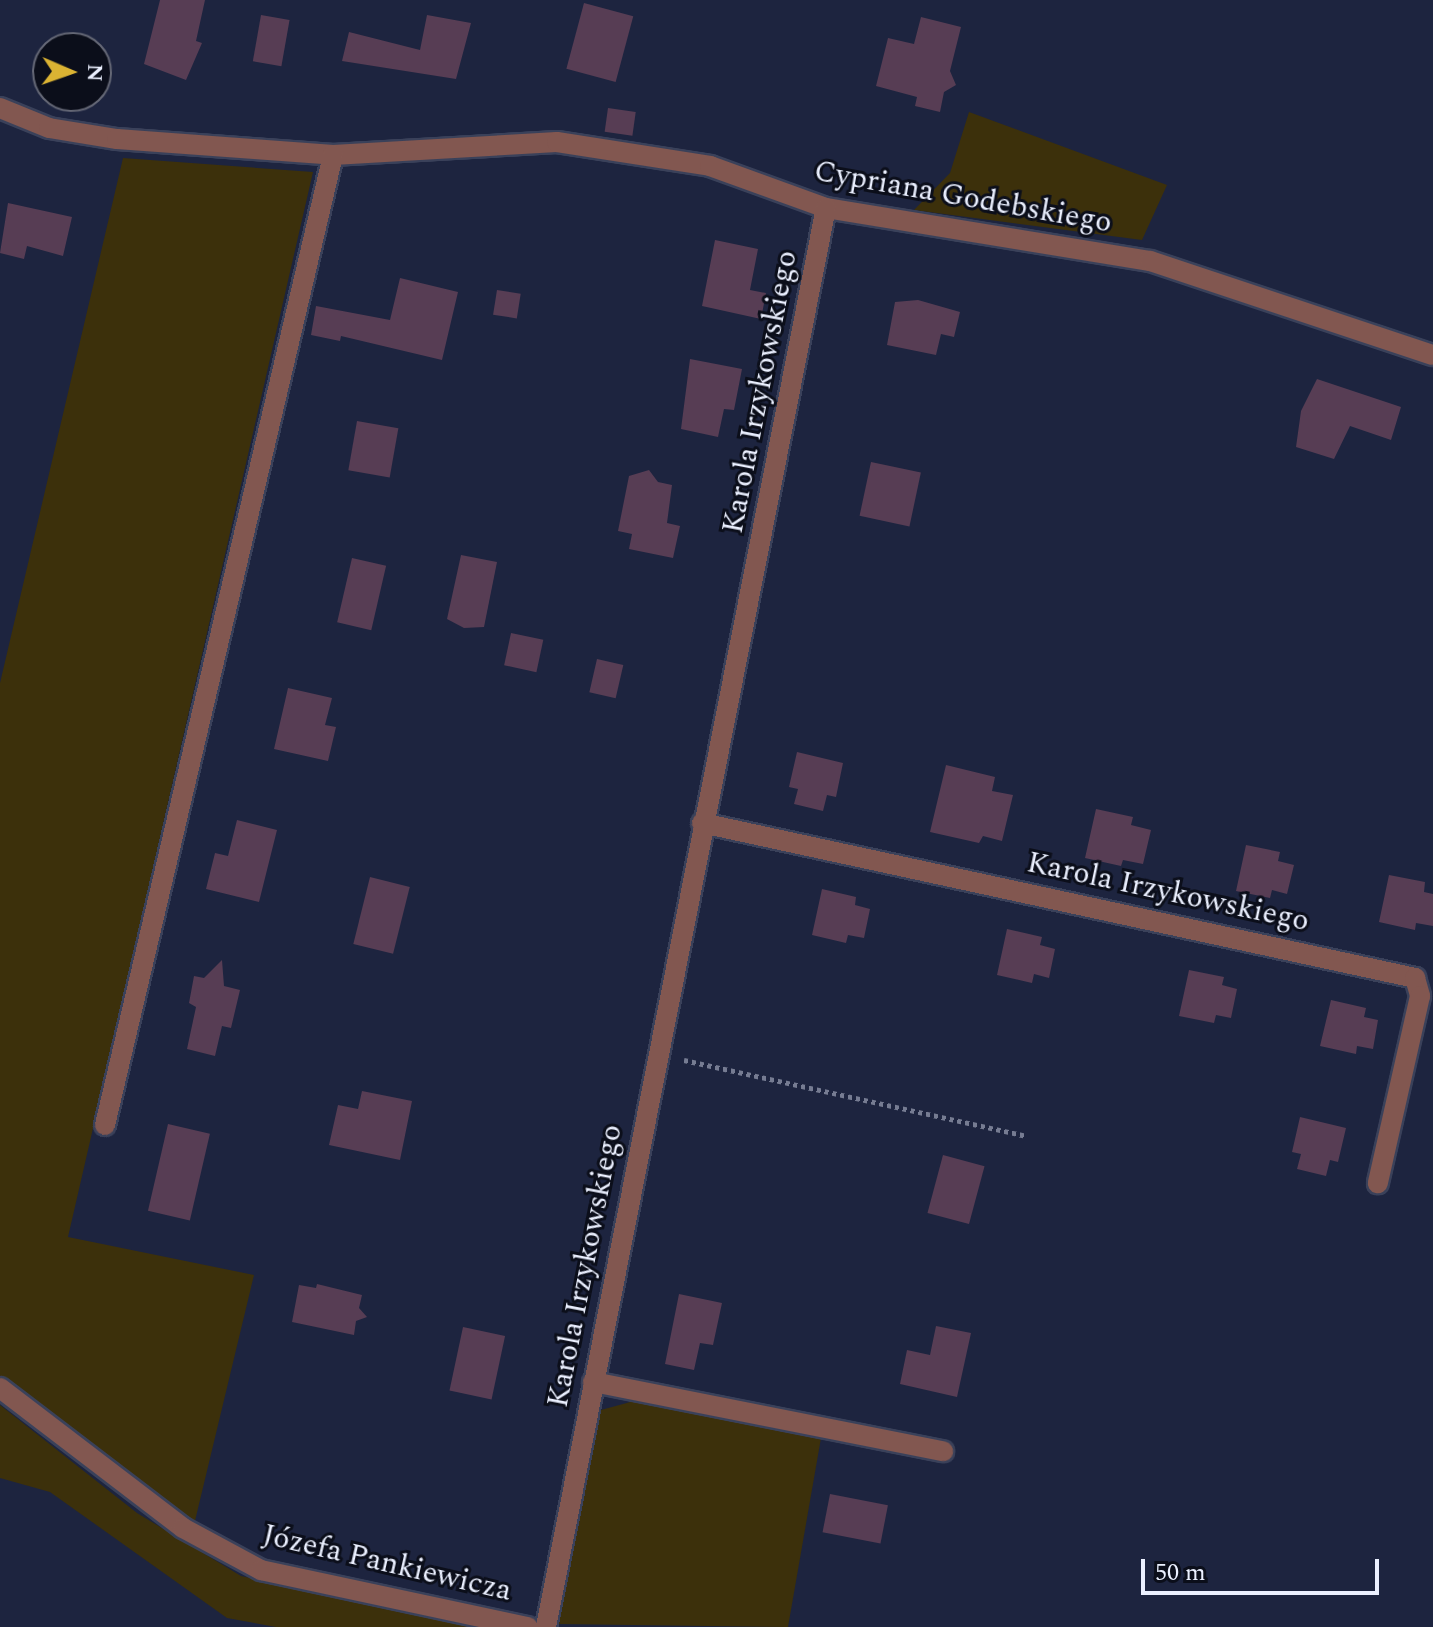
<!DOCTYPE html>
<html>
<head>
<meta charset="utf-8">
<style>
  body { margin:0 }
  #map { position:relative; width:1433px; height:1627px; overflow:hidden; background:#1d243f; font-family:Spectral,serif }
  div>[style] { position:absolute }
  .green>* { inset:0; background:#3c300b }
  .building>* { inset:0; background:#573d54; transform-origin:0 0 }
  .path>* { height:5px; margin-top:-2.5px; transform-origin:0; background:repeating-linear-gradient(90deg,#767c92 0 4px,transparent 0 8px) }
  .roads { filter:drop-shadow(2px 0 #3a415a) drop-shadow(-2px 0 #3a415a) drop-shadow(0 2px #3a415a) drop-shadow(0 -2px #3a415a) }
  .minor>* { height:20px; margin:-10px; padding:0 10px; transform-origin:10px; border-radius:10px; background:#825750 }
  span { translate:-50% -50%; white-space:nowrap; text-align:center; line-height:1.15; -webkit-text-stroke:6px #0b0e1a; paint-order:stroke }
  .street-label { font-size:30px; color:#ebf0ff }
  .north { position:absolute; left:32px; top:32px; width:80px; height:80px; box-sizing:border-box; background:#0b0e1a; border:2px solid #656876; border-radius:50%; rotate:92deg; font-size:22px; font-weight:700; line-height:32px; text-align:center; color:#ebf0ff }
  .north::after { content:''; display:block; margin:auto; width:28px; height:36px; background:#dbb333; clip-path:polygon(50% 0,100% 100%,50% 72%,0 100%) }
  .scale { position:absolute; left:1141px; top:1559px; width:238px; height:36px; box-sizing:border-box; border:4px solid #ebf0ff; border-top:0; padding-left:10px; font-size:24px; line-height:28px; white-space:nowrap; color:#ebf0ff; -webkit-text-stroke:6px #0b0e1a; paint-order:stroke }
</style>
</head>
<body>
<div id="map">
  <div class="green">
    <div style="clip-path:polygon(969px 112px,1167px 185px,1142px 240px,914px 210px,950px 173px)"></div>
    <div style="clip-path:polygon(123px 158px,313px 172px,68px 1237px,254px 1275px,194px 1525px,0 1378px,0 683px)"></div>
    <div style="clip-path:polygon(634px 1401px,821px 1438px,788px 1627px,555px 1624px,595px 1421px,601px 1410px)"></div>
    <div style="clip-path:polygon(0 1405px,137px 1513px,241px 1576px,473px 1627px,276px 1627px,227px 1618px,50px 1492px,0 1478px)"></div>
  </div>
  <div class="building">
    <div style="clip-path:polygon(160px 0,205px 0,196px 41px,202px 43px,186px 80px,144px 64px)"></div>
    <div style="left:584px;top:3px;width:51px;height:68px;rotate:15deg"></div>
    <div style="left:261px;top:15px;width:29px;height:47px;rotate:10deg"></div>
    <div style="clip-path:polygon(427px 15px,471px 23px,456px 79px,342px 61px,349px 32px,420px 50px)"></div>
    <div style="clip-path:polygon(921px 17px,961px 27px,950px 71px,956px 85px,944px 92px,940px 112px,915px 106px,917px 97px,876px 86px,888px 38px,914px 44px)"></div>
    <div style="left:608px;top:108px;width:28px;height:24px;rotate:8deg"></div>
    <div style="clip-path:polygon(8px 203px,72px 217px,63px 256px,27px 246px,24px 259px,0 253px)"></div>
    <div style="clip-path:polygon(715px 240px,758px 249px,750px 290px,766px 293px,761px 319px,702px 306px)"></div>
    <div style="clip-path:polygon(400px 278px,458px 292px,442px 360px,341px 336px,340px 341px,311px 335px,316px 306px,390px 320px)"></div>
    <div style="left:497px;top:290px;width:24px;height:25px;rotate:9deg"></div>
    <div style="clip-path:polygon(918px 300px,960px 312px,954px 337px,941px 334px,936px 355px,887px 345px,895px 302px)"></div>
    <div style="clip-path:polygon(690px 359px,742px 369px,734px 410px,724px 409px,718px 437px,681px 429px)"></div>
    <div style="clip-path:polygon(1317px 379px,1401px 407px,1391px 440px,1350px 426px,1334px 459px,1296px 447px,1301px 411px)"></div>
    <div style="left:357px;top:421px;width:42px;height:50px;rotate:10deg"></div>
    <div style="left:871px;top:462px;width:51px;height:55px;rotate:12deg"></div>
    <div style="clip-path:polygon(649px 470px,658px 482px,672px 485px,667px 523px,680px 526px,673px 558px,629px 549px,632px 534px,618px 531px,629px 476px)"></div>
    <div style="clip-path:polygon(461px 555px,497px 562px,484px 627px,464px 628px,447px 619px)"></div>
    <div style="left:352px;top:558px;width:35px;height:66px;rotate:13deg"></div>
    <div style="left:511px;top:633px;width:33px;height:33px;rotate:12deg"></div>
    <div style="left:597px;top:659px;width:27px;height:34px;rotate:13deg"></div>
    <div style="clip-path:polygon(288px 688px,332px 698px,325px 725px,336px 727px,328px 761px,274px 749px)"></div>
    <div style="clip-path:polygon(797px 752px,843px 763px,836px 797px,827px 795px,823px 811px,794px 804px,798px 789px,789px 787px)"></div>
    <div style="clip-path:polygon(946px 765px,995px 777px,992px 791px,1013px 795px,1002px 841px,983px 836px,979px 843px,930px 832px)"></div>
    <div style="clip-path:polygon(1096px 809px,1133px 817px,1131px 825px,1151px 830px,1143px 864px,1123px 860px,1121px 866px,1085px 858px)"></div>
    <div style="clip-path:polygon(237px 820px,277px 830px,259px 902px,206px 889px,215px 853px,228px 856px)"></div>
    <div style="clip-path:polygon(1246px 845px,1280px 852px,1278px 861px,1294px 865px,1287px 894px,1272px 890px,1270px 898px,1236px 891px)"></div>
    <div style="clip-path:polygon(1389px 875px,1425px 882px,1424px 892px,1433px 894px,1433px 926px,1416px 923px,1415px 930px,1379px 922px)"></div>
    <div style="left:370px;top:877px;width:41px;height:69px;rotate:14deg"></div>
    <div style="clip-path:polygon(822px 889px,856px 897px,855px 905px,870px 909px,864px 938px,848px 935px,846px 943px,812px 935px)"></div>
    <div style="clip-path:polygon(1007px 929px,1042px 937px,1040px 945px,1055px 949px,1049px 978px,1034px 974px,1032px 983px,997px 975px)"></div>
    <div style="clip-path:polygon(222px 960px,224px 986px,240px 990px,231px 1028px,222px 1026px,215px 1056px,187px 1049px,196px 1007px,189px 1003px,194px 976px,204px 978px)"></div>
    <div style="clip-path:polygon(1189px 970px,1224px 977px,1222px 985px,1237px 989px,1231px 1018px,1216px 1015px,1214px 1023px,1179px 1016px)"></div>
    <div style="clip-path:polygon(1331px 1000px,1366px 1008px,1364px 1017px,1378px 1020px,1373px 1049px,1357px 1046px,1356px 1054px,1320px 1046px)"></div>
    <div style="clip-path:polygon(362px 1091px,412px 1101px,400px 1160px,329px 1145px,338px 1105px,358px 1109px)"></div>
    <div style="clip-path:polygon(1300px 1117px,1346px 1128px,1338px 1162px,1330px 1160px,1326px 1176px,1297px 1169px,1301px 1154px,1292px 1152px)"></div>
    <div style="left:168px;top:1124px;width:43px;height:89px;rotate:13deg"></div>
    <div style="left:943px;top:1155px;width:43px;height:60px;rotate:15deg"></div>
    <div style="clip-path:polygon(317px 1284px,362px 1295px,359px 1308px,367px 1317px,356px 1321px,354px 1335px,292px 1322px,299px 1285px,316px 1288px)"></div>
    <div style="clip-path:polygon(679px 1294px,722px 1303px,713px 1345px,700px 1343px,694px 1370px,665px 1364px)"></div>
    <div style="clip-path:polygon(936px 1326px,971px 1333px,957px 1397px,900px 1384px,907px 1350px,930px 1355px)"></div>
    <div style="left:463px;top:1327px;width:43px;height:65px;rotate:12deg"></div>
    <div style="left:830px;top:1494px;width:59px;height:39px;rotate:11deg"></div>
  </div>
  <div class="path">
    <div style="left:684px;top:1060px;width:351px;rotate:12.5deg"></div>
  </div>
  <div class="roads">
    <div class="minor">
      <div style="left:0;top:108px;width:53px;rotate:22.2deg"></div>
      <div style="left:49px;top:128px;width:69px;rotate:9.2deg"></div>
      <div style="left:117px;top:139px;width:217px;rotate:4.2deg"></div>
      <div style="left:333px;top:155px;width:224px;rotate:-3.3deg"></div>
      <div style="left:557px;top:142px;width:155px;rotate:8.9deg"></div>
      <div style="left:710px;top:166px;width:123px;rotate:19.9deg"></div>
      <div style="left:826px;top:208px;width:328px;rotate:9.3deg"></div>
      <div style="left:1150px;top:261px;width:298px;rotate:18.4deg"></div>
      <div style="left:702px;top:823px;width:730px;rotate:12.26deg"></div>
      <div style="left:1415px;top:978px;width:19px;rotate:74deg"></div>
      <div style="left:1420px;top:996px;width:192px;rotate:102.7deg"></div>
      <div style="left:105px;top:1125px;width:996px;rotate:-76.77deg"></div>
      <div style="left:593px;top:1382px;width:357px;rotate:11.2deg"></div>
      <div style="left:0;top:1388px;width:230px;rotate:37.4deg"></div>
      <div style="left:183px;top:1528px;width:89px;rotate:28.3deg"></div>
      <div style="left:261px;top:1570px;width:273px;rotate:12.1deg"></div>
      <div style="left:546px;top:1627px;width:1446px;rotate:-78.84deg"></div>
    </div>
  </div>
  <div class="street-label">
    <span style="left:963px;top:197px;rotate:10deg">Cypriana Godebskiego</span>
    <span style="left:760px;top:392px;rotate:-79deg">Karola Irzykowskiego</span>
    <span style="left:1168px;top:892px;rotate:12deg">Karola Irzykowskiego</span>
    <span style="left:585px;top:1266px;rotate:-79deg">Karola Irzykowskiego</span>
    <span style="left:387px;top:1563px;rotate:13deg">Józefa Pankiewicza</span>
  </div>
  <div class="north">N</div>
  <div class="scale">50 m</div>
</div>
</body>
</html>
